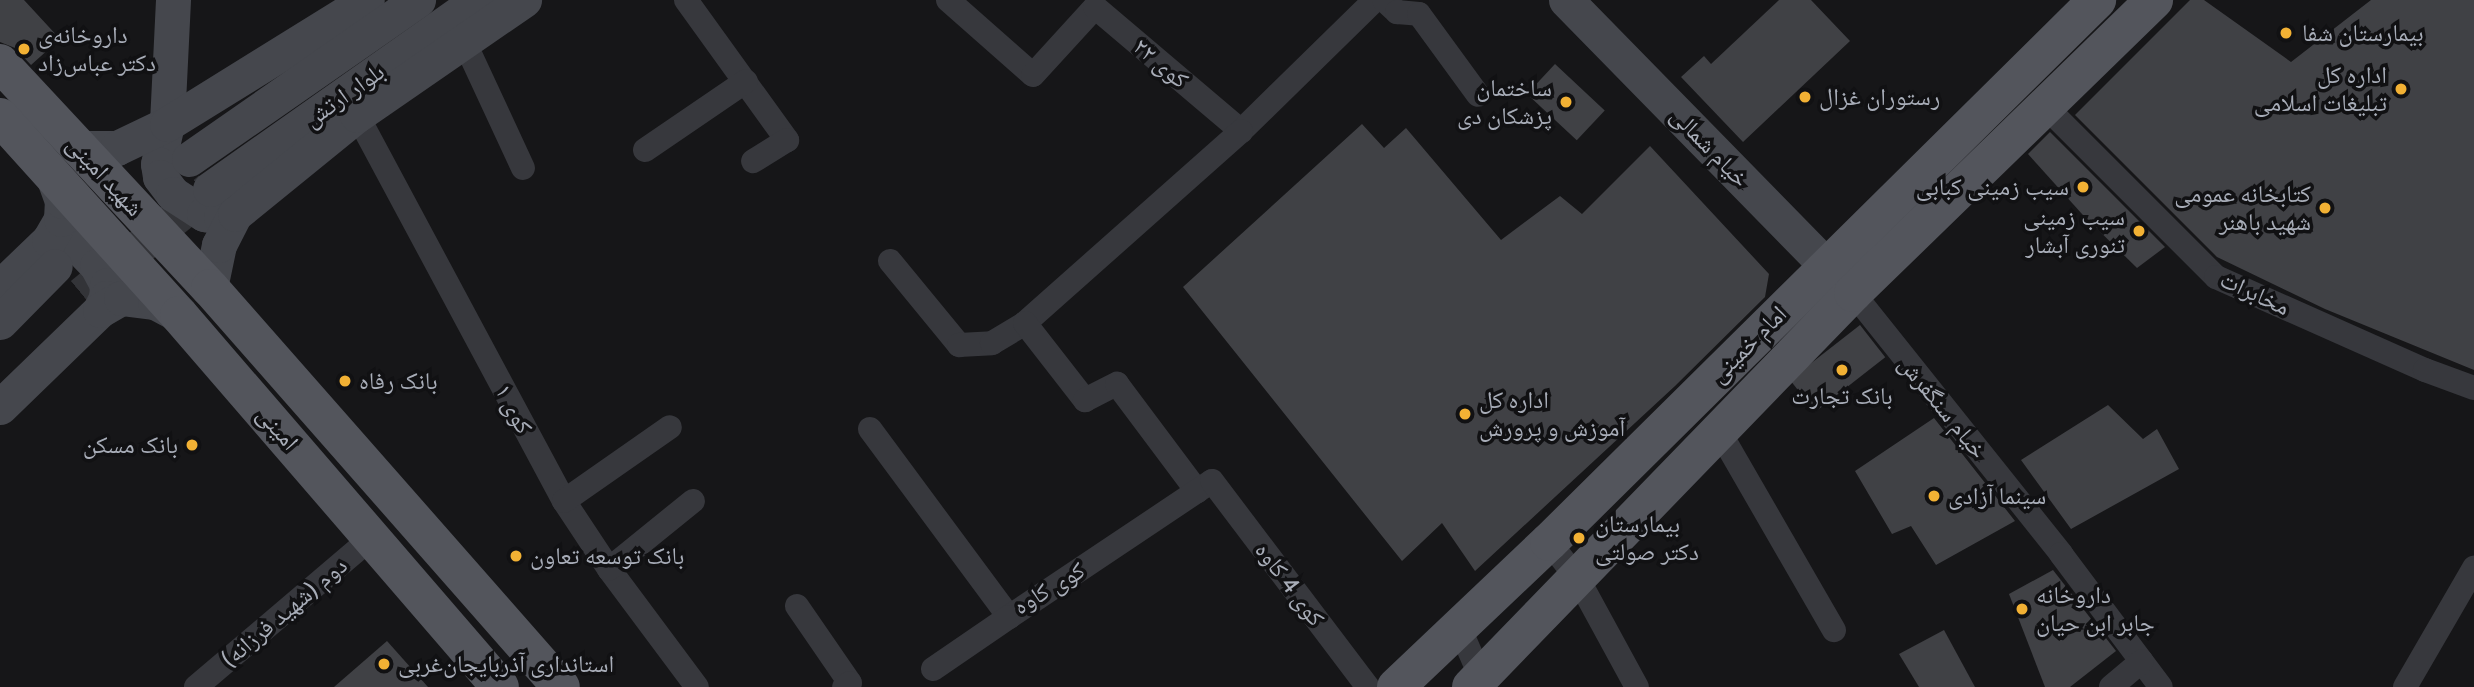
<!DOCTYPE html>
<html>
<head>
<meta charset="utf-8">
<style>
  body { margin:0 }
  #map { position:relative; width:2474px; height:687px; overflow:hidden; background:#161618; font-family:Cabin,"Noto Naskh Arabic",sans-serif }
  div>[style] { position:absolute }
  .building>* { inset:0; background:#404145; transform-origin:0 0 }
  .secondary-tunnel>* { height:35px; margin-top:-17.5px; transform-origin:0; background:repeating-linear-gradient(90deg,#333438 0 35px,transparent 0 53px) }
  .street>* { height:24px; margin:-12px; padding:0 12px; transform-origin:12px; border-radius:12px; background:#37383d }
  .secondary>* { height:35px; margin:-17.5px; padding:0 17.5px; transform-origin:17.5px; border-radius:17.5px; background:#45474d }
  .primary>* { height:38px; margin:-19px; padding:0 19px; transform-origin:19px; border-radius:19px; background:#53555c }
  .dots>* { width:19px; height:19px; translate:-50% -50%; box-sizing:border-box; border:4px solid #111113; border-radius:50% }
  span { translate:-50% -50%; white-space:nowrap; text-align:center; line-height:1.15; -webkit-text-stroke:7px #111113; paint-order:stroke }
  .poi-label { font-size:24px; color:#a8adb8 }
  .left { translate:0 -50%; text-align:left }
  .right { translate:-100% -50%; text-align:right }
  .street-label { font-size:24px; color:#a8adb8 }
</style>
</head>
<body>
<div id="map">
  <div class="building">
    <div style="clip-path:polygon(0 0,24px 0,60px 39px,31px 65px,15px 48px,0 42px)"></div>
    <div style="clip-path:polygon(1779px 0,1811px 0,1850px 41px,1743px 142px,1681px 77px,1704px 56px,1711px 64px)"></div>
    <div style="clip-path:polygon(2190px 0,2204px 0,2291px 62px,2371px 0,2474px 0,2474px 370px,2325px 309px,2217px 257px,2075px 115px)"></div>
    <div style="left:1555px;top:64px;width:68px;height:41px;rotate:43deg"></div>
    <div style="clip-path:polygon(1362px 124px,1384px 148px,1406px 128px,1501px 240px,1560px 196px,1582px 214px,1650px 146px,1769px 274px,1765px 297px,1675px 386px,1475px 571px,1442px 523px,1402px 561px,1183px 287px)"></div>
    <div style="clip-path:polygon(2050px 132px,2165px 247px,2137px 268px,2082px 214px,2028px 154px)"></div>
    <div style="left:1860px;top:325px;width:41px;height:89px;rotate:52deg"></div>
    <div style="clip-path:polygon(2108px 405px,2143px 439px,2157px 429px,2179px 469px,2071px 529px,2021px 460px)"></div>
    <div style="clip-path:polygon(1934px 418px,2015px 521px,1936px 565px,1911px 526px,1892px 534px,1855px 471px)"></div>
    <div style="clip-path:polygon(2053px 570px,2116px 651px,2070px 687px,2045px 687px,2009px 594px)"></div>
    <div style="clip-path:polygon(1944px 630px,1975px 687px,1919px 687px,1899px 654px)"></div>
    <div style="clip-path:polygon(387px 641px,428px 687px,334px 687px)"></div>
  </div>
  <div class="secondary-tunnel">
    <div style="left:82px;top:294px;width:166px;rotate:-39.4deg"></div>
  </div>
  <div class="street">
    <div style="left:686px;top:0;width:173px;rotate:54.2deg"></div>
    <div style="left:787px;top:140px;width:40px;rotate:148deg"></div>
    <div style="left:948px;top:0;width:113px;rotate:41.4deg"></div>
    <div style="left:1033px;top:75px;width:92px;rotate:-47.6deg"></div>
    <div style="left:1095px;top:7px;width:192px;rotate:40.3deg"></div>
    <div style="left:1241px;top:131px;width:187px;rotate:-44.4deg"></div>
    <div style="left:1384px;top:0;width:18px;rotate:43deg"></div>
    <div style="left:1397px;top:12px;width:22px;rotate:5deg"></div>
    <div style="left:1419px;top:14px;width:100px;rotate:53.9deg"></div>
    <div style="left:464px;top:41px;width:140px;rotate:65.1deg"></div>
    <div style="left:2047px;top:108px;width:239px;rotate:45deg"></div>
    <div style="left:2216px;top:277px;width:229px;rotate:24deg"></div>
    <div style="left:2425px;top:370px;width:52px;rotate:20.2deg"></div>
    <div style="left:357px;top:115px;width:438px;rotate:61.8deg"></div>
    <div style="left:564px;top:501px;width:82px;rotate:56.5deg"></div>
    <div style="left:609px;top:569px;width:147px;rotate:53.3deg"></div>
    <div style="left:645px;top:150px;width:122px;rotate:-34.3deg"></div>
    <div style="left:890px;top:261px;width:109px;rotate:50.6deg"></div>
    <div style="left:959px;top:345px;width:33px;rotate:-3deg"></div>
    <div style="left:992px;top:343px;width:39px;rotate:-31deg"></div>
    <div style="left:1025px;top:323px;width:289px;rotate:-41.6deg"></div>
    <div style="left:1853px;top:293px;width:334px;rotate:51.4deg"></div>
    <div style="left:2061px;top:554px;width:166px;rotate:53.1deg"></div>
    <div style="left:1025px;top:323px;width:98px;rotate:52.1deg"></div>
    <div style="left:1085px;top:400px;width:36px;rotate:-27deg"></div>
    <div style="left:1117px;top:384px;width:134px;rotate:53.2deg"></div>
    <div style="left:870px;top:429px;width:234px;rotate:53.5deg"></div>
    <div style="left:1009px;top:617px;width:244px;rotate:-33.8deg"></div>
    <div style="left:1212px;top:481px;width:258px;rotate:52.9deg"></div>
    <div style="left:1719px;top:431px;width:230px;rotate:60deg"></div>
    <div style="left:564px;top:501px;width:129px;rotate:-34.9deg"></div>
    <div style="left:1549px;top:542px;width:47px;rotate:51.9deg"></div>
    <div style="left:1578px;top:579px;width:123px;rotate:61.4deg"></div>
    <div style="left:609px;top:569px;width:108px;rotate:-39deg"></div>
    <div style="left:797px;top:606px;width:93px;rotate:55.5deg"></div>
    <div style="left:850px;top:683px;width:7px;rotate:146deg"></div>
    <div style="left:1460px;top:629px;width:63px;rotate:66.7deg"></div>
    <div style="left:933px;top:669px;width:92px;rotate:-34.4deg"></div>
    <div style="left:196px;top:687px;width:231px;rotate:-40.4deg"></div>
    <div style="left:2111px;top:687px;width:40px;rotate:-40deg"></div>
    <div style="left:2405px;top:687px;width:138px;rotate:-59.9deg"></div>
  </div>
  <div class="secondary">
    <div style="left:173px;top:0;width:124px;rotate:92.8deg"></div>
    <div style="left:167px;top:124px;width:41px;rotate:102.7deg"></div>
    <div style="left:158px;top:164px;width:13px;rotate:81deg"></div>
    <div style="left:160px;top:177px;width:21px;rotate:53deg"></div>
    <div style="left:173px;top:194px;width:37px;rotate:33deg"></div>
    <div style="left:204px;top:214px;width:17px;rotate:10deg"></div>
    <div style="left:221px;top:217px;width:14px;rotate:-12deg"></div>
    <div style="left:1566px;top:0;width:400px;rotate:45.6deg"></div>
    <div style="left:79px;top:148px;width:38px"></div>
    <div style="left:117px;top:148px;width:55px;rotate:-25.6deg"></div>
    <div style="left:167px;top:124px;width:235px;rotate:-31.8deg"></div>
    <div style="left:189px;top:159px;width:279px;rotate:-34.8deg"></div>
    <div style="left:210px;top:189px;width:328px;rotate:-35.2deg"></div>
    <div style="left:49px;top:240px;width:13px;rotate:-9deg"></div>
    <div style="left:62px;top:238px;width:15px;rotate:23deg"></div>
    <div style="left:76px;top:244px;width:30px;rotate:46deg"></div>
    <div style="left:97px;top:266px;width:21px;rotate:62deg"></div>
    <div style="left:107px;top:285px;width:13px;rotate:94deg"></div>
    <div style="left:106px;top:298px;width:13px;rotate:117deg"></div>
    <div style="left:0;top:287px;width:68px;rotate:-43.8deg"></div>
    <div style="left:49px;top:240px;width:24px;rotate:-60deg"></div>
    <div style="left:61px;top:219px;width:18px;rotate:-87deg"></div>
    <div style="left:62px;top:201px;width:29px;rotate:-110deg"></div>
    <div style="left:210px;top:288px;width:44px;rotate:-78.2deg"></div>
    <div style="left:219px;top:245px;width:35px;rotate:-63deg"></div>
    <div style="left:235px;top:214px;width:157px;rotate:-39.1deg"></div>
    <div style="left:357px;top:115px;width:203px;rotate:-34.6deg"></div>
    <div style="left:0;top:322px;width:78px;rotate:-45.5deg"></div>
    <div style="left:0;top:407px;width:139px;rotate:-44.1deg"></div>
    <div style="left:100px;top:310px;width:24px;rotate:-30deg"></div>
    <div style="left:121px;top:298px;width:34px;rotate:7deg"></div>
    <div style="left:155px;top:302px;width:27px;rotate:28deg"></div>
  </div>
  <div class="primary">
    <div style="left:0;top:63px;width:308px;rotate:47deg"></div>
    <div style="left:210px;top:288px;width:531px;rotate:48.66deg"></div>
    <div style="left:0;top:117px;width:267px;rotate:47.9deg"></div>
    <div style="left:179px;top:315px;width:491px;rotate:49.2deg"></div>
    <div style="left:1396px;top:687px;width:211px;rotate:-43.5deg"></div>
    <div style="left:1549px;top:542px;width:771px;rotate:-44.68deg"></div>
    <div style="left:1471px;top:687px;width:549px;rotate:-45.89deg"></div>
    <div style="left:1853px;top:293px;width:420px;rotate:-44.2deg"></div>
  </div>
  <div class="dots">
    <div style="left:2286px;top:33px;background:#f2b134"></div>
    <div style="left:24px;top:49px;background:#f2b134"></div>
    <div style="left:2401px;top:89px;background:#f2b134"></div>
    <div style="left:1805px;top:97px;background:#f2b134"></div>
    <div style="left:1566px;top:102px;background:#f2b134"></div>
    <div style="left:2083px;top:187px;background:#f2b134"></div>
    <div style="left:2325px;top:208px;background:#f2b134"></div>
    <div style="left:2139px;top:231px;background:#f2b134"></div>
    <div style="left:1842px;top:370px;background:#f2b134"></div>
    <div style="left:345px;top:381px;background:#f2b134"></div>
    <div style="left:1465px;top:414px;background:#f2b134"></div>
    <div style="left:192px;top:445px;background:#f2b134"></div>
    <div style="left:1934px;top:496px;background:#f2b134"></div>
    <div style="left:1579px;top:538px;background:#f2b134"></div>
    <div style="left:516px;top:556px;background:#f2b134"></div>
    <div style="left:2022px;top:609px;background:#f2b134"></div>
    <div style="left:384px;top:664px;background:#f2b134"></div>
  </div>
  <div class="poi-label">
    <span class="left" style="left:2302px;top:33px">بیمارستان شفا</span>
    <span class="left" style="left:38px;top:49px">داروخانه‌ی<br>دکتر عباس‌زاد</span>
    <span class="right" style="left:2387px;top:89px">اداره کل<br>تبلیغات اسلامی</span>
    <span class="right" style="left:1552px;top:102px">ساختمان<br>پزشکان دی</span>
    <span class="left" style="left:1819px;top:97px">رستوران غزال</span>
    <span class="right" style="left:2069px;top:187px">سیب زمینی کبابی</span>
    <span class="right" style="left:2311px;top:208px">کتابخانه عمومی<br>شهید باهنر</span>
    <span class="right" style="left:2125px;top:231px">سیب زمینی<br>تنوری آبشار</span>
    <span class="left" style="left:359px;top:381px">بانک رفاه</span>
    <span style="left:1842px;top:396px">بانک تجارت</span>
    <span class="left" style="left:1479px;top:414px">اداره کل<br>آموزش و پرورش</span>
    <span class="right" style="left:178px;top:445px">بانک مسکن</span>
    <span class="left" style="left:1948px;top:496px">سینما آزادی</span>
    <span class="left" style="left:1595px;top:538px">بیمارستان<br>دکتر صولتی</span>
    <span class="left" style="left:530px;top:556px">بانک توسعه تعاون</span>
    <span class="left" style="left:2036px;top:609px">داروخانه<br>جابر ابن حیان</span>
    <span class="left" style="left:398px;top:664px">استانداری آذربایجان‌غربی</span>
  </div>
  <div class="street-label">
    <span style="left:1161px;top:63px;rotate:40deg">کوی ۲۲</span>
    <span style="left:344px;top:95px;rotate:-35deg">بلوار ارتش</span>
    <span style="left:1710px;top:147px;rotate:46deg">خیام شمالی</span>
    <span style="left:105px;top:176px;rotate:47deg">شهید امینی</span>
    <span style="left:2255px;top:293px;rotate:25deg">مخابرات</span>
    <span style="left:1748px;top:344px;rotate:-45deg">امام خمینی</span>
    <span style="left:1943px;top:407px;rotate:51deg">خیام سنگفرش</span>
    <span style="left:514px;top:409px;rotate:62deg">کوی ۱</span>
    <span style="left:278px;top:428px;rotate:49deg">امینی</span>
    <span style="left:1290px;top:584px;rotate:53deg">کوی 4 کاوه</span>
    <span style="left:1049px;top:588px;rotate:-31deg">کوی کاوه</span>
    <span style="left:284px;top:612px;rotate:-40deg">دوم (شهید فرزانه)</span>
  </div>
</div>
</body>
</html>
